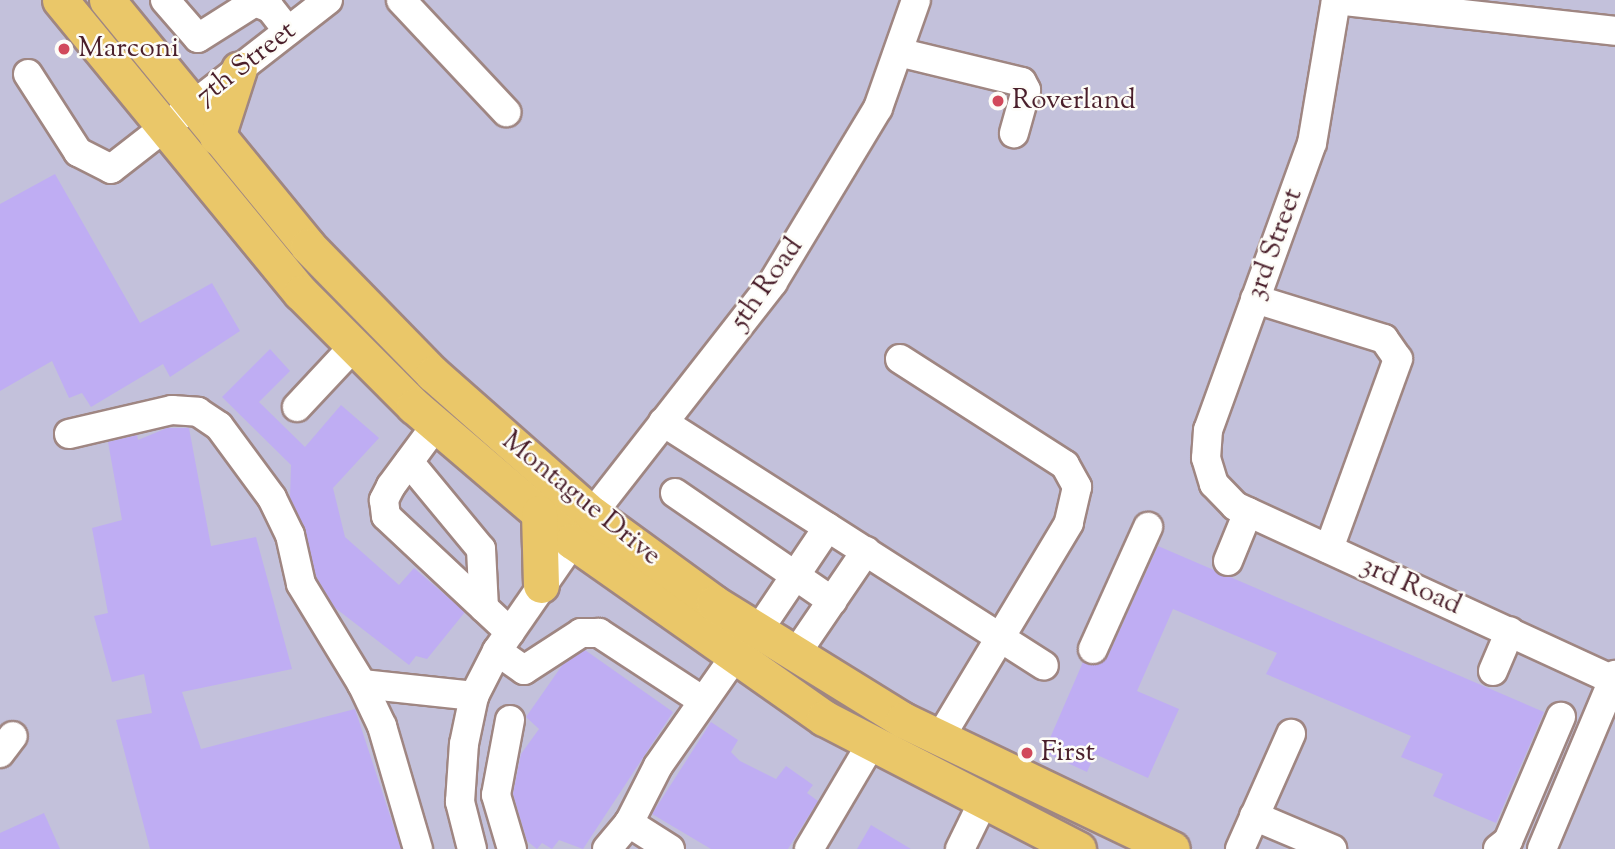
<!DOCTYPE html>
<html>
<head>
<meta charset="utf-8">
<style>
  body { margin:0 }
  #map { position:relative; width:1615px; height:849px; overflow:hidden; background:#f4eeda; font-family:"Sorts Mill Goudy",serif }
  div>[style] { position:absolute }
  .industrial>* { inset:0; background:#c3c1db; transform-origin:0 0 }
  .building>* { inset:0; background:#bfadf3 }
  .roads { filter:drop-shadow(2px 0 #9f8682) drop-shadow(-2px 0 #9f8682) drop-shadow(0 2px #9f8682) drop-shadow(0 -2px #9f8682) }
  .minor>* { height:28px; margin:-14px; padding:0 14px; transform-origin:14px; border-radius:14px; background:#fff }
  .major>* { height:35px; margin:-17.5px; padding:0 17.5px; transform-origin:17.5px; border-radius:17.5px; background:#eac769 }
  .dots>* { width:19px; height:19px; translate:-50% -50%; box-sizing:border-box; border:4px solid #fdfcf7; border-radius:50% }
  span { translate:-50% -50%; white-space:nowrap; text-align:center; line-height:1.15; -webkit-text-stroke:5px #fdfcf7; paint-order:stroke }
  .poi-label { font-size:28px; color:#4a1f2b }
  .left { translate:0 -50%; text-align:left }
  .street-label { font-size:28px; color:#4a1f2b }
</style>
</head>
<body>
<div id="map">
  <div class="industrial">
    <div style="left:0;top:0;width:1615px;height:849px"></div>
  </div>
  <div class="building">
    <div style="clip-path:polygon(55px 174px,140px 323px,212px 283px,240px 331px,170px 377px,163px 364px,91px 407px,82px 393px,69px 398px,52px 361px,0 391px,0 204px)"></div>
    <div style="clip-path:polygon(270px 349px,290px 371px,259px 402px,305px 447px,341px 405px,379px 438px,333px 488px,345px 537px,399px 585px,414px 568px,465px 612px,427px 659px,416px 656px,409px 665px,334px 607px,317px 578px,290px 497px,291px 465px,222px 397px)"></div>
    <div style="clip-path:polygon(167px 428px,189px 428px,211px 546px,256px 537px,292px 669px,182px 692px,201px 749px,355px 709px,401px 849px,150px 849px,116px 720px,152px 713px,144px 674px,112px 682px,94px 616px,108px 613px,92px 528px,122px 520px,108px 442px,137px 435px,138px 440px)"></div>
    <div style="clip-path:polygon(1158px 546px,1544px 712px,1496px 823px,1433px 796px,1443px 774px,1401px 757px,1411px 736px,1266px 674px,1277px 653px,1173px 609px,1137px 691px,1179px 709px,1148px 778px,1095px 754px,1087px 772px,1044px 752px,1083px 662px,1095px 665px,1108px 656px)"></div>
    <div style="clip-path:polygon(585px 650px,673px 712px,583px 849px,559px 840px,552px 849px,542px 843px,537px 849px,527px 841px,513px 794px,521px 754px,539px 729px,526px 717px,563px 664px)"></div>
    <div style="clip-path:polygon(711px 722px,738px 740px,731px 752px,740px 761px,776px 779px,786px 766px,813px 785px,807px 793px,818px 801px,788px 849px,711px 849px,652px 814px)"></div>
    <div style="clip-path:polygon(44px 813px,60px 849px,0 849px,0 833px)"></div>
    <div style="clip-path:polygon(871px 825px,911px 849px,857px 849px)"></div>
  </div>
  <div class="roads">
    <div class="minor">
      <div style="left:165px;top:0;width:50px;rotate:49deg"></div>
      <div style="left:198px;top:38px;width:67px;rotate:-32.3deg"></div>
      <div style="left:255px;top:2px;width:16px;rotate:22deg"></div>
      <div style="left:270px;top:8px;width:29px;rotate:52deg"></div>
      <div style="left:401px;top:0;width:154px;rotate:46.8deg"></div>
      <div style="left:1336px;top:0;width:145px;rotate:99.5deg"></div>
      <div style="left:1312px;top:143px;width:305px;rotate:109.9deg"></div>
      <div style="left:1208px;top:430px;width:28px;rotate:94deg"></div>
      <div style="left:1206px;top:458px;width:27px;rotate:73deg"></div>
      <div style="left:1214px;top:484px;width:30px;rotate:46deg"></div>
      <div style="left:1235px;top:506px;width:418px;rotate:24.7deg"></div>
      <div style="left:1336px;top:0;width:281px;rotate:6.3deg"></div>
      <div style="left:902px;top:53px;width:123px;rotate:13.6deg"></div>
      <div style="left:1022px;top:82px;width:9px;rotate:63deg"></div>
      <div style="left:1026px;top:90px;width:45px;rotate:105.6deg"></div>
      <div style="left:28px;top:74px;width:93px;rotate:57.3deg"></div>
      <div style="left:78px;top:152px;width:37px;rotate:27deg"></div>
      <div style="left:111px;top:169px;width:275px;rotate:-37.9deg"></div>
      <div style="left:1255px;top:299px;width:135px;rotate:17.2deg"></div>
      <div style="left:1384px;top:339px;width:24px;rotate:55deg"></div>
      <div style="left:1398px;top:359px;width:202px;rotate:110deg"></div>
      <div style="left:900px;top:359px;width:196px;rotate:32.7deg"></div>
      <div style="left:1065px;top:465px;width:25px;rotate:61deg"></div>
      <div style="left:1077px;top:487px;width:37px;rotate:103deg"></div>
      <div style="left:1069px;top:523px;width:252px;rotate:121deg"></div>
      <div style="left:297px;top:407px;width:83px;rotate:-46.9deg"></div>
      <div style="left:663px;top:422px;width:452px;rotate:32.6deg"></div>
      <div style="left:436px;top:425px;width:76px;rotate:126.4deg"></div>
      <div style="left:391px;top:486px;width:16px;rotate:117deg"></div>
      <div style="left:384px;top:500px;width:16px;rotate:83deg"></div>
      <div style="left:386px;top:516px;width:170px;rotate:43.1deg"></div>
      <div style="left:69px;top:434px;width:106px;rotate:-13.1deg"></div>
      <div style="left:172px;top:410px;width:26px;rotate:4deg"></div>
      <div style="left:198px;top:412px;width:25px;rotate:34deg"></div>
      <div style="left:219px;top:426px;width:89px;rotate:53.6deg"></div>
      <div style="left:272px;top:498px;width:41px;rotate:64.1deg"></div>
      <div style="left:290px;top:535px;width:50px;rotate:77.3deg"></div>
      <div style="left:301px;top:584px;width:117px;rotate:58.6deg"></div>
      <div style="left:362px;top:684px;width:47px;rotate:64.5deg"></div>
      <div style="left:382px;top:726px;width:128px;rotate:73.7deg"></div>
      <div style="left:409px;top:462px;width:113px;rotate:50.4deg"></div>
      <div style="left:481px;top:549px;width:59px;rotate:87.1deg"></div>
      <div style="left:675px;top:493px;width:191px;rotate:34.5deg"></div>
      <div style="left:1228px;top:561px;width:53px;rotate:-67.8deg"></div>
      <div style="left:758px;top:631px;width:125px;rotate:-56.1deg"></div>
      <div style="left:1093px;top:649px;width:134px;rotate:-65.7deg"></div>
      <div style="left:497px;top:651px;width:33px;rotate:35deg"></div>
      <div style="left:524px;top:670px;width:68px;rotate:-33deg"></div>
      <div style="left:581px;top:633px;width:18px"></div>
      <div style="left:599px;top:633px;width:124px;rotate:33.2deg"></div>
      <div style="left:795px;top:655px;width:126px;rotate:-55.7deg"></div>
      <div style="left:1493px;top:671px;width:43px;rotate:-67deg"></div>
      <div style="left:362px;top:684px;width:113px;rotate:6.1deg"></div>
      <div style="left:510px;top:720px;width:76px;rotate:100.6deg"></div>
      <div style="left:496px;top:795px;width:56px;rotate:73.5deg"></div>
      <div style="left:0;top:753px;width:21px;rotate:-53deg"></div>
      <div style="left:1254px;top:816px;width:85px;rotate:22.9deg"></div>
      <div style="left:472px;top:849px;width:49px;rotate:-104.3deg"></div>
      <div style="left:460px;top:802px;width:58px;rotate:-86.1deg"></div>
      <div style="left:464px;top:744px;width:49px;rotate:-78.2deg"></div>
      <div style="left:474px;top:696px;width:51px;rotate:-62.9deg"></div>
      <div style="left:497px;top:651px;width:167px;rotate:-55.3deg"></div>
      <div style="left:592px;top:514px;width:294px;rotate:-52deg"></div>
      <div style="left:773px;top:282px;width:203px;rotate:-58.9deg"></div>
      <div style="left:878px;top:108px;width:114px;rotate:-70.6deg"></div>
      <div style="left:607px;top:849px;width:34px;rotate:-50deg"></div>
      <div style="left:670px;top:849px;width:49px;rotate:-147.6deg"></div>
      <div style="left:629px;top:823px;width:64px;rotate:-63deg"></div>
      <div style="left:658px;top:766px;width:131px;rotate:-55deg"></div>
      <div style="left:809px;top:849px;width:122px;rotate:-59.4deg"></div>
      <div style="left:960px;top:849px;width:50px;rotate:-63.9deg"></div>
      <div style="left:1240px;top:849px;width:126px;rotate:-66.1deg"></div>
      <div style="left:1498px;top:849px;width:13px;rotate:-39deg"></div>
      <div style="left:1508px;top:841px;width:135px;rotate:-66.9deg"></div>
      <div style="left:1542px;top:849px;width:189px;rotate:-67.2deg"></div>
    </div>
    <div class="major">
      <div style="left:60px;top:0;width:379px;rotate:50.6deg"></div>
      <div style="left:301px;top:293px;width:160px;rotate:45deg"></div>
      <div style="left:414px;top:406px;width:208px;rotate:40.5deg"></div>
      <div style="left:572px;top:541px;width:308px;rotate:35.1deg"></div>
      <div style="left:824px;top:718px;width:286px;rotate:27.3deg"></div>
      <div style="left:107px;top:0;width:318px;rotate:50.7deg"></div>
      <div style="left:308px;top:246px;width:179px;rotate:45.7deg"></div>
      <div style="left:433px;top:374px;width:212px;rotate:41.4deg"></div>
      <div style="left:592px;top:514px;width:151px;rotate:36.1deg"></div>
      <div style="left:714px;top:603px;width:222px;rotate:31.8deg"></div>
      <div style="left:903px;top:720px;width:298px;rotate:25.6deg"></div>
      <div style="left:217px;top:137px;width:71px;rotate:-72.1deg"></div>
      <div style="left:539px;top:513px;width:72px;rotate:88.4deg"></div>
    </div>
  </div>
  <div class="dots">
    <div style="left:64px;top:49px;background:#d1495b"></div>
    <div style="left:998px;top:101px;background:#d1495b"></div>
    <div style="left:1027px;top:753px;background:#d1495b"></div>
  </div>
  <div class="poi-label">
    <span class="left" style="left:78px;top:49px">Marconi</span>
    <span class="left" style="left:1012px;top:101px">Roverland</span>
    <span class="left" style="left:1041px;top:753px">First</span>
  </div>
  <div class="street-label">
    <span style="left:246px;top:64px;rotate:-38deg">7th Street</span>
    <span style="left:1275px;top:244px;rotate:-70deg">3rd Street</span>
    <span style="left:767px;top:284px;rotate:-55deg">5th Road</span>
    <span style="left:581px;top:499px;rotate:39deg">Montague Drive</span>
    <span style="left:1411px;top:586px;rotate:24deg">3rd Road</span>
  </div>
</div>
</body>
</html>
